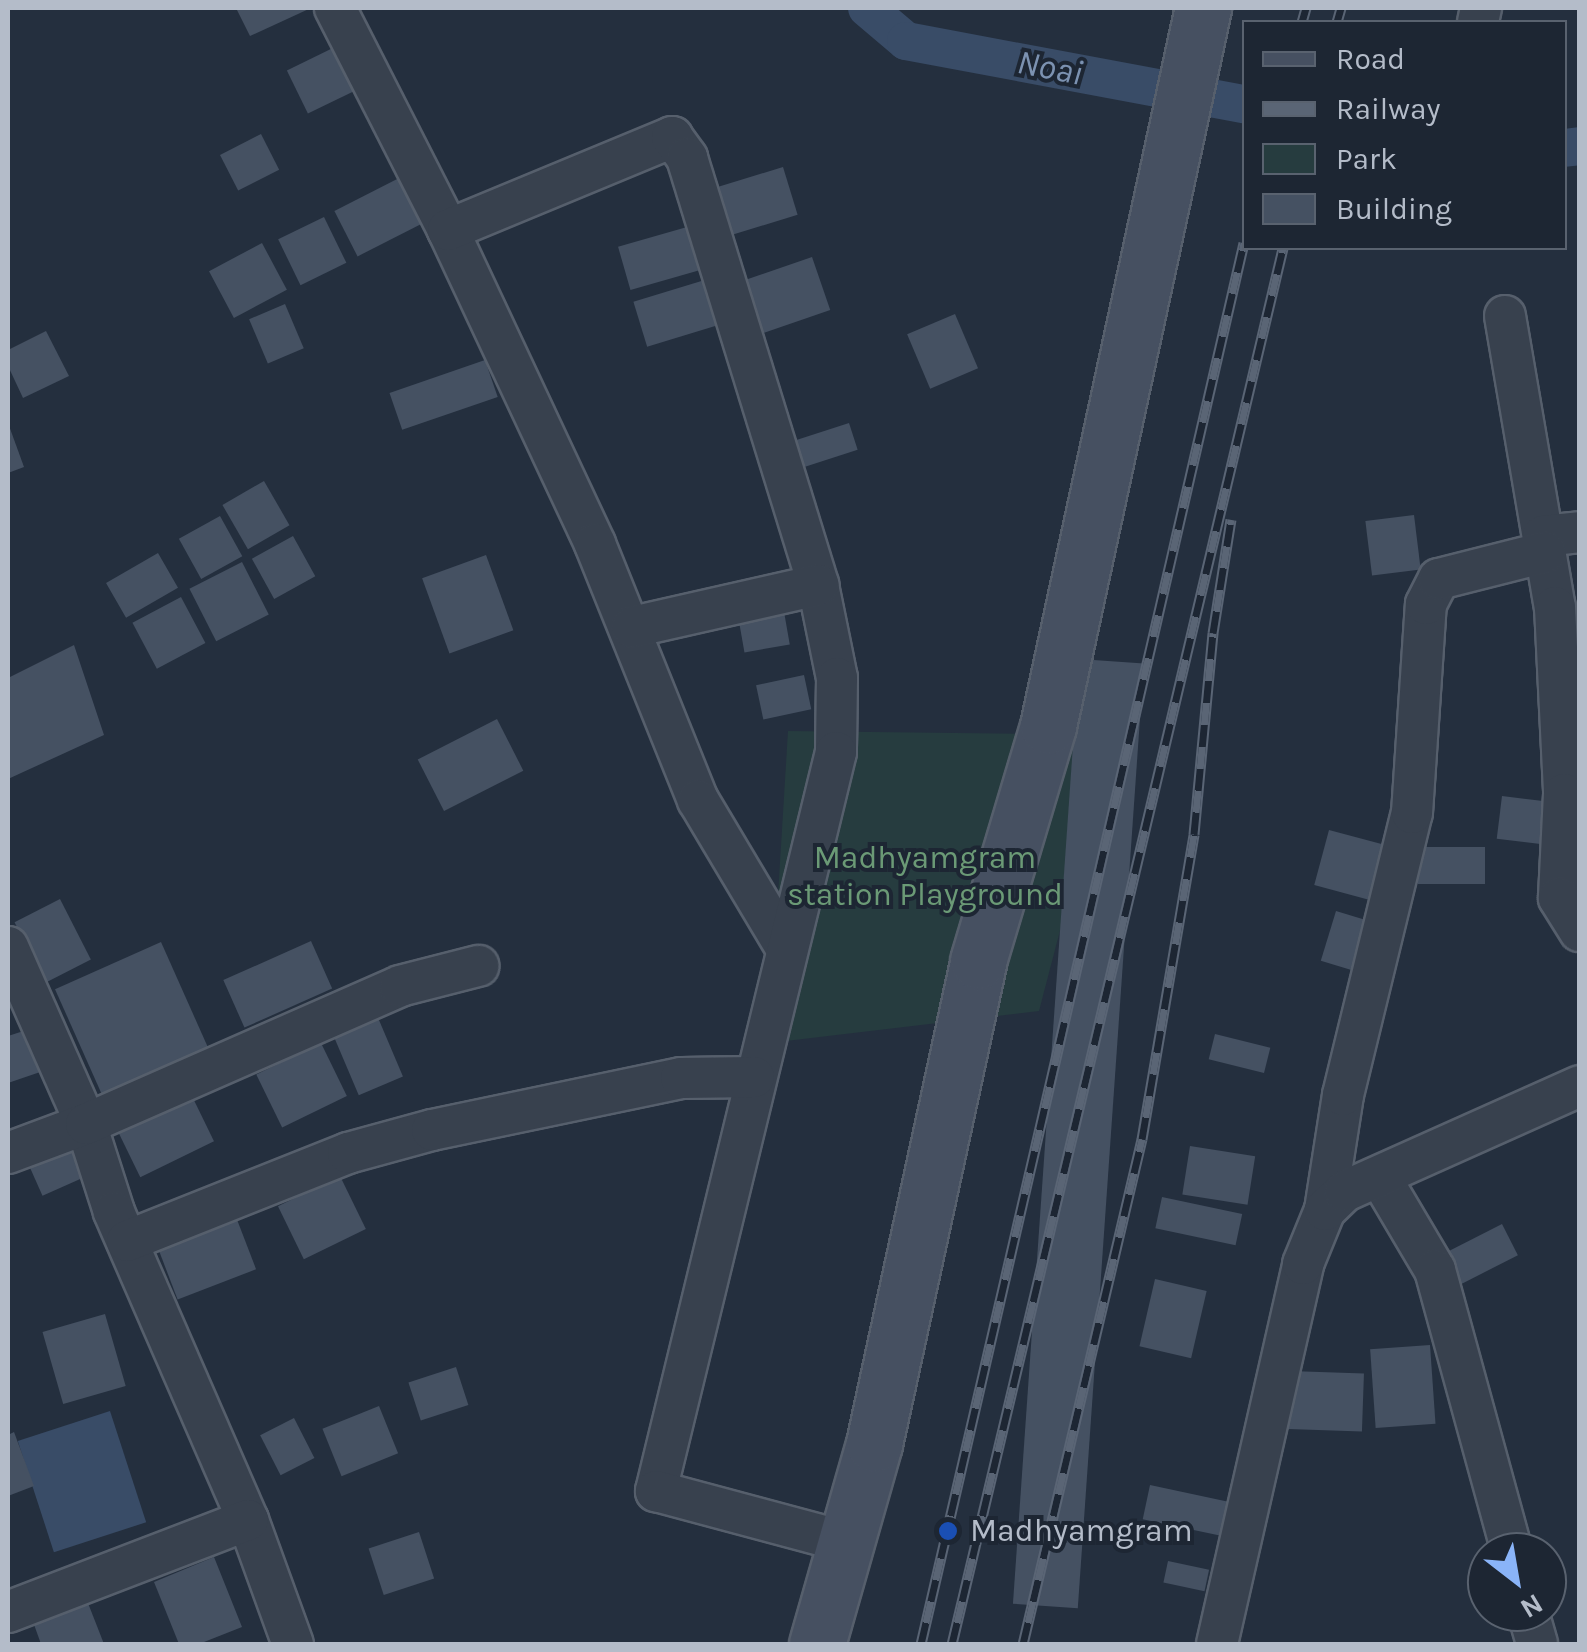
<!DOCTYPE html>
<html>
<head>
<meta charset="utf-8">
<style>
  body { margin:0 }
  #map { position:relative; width:1587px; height:1652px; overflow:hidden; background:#242f3e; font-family:Karla,sans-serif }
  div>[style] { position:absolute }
  .green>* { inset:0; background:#263c3f }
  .water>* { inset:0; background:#394c67; transform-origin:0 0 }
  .canal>* { height:38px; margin:-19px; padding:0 19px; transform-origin:19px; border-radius:19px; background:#394c67 }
  .building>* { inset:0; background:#455162; transform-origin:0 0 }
  .roads { filter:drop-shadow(2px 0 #565f6c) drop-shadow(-2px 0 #565f6c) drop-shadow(0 2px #565f6c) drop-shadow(0 -2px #565f6c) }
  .street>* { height:40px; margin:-20px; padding:0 20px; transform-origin:20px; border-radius:20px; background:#38414e }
  .secondary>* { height:55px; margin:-27.5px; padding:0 27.5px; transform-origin:27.5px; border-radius:27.5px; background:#465061 }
  .rail>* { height:11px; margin-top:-5.5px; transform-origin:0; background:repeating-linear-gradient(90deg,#1d2633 0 22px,#5a6575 0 44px); box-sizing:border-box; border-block:2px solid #5a6575 }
  .dots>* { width:28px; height:28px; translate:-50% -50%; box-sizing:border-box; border:5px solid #1d2633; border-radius:50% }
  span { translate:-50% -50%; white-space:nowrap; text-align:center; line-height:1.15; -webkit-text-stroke:8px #1d2633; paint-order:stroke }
  .park-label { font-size:32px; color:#6b9a76 }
  .poi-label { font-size:32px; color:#b4bcc9 }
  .left { translate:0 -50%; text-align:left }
  .water-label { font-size:35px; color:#7c92b1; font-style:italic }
  .frame { position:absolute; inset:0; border:10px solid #b4bcc9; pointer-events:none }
  .legend { position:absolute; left:1242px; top:20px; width:325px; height:230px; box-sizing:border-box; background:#1d2633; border:2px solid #59626f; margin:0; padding:12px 18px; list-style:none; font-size:30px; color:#b4bcc9 }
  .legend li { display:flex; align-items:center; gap:20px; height:50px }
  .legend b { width:50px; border:2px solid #59626f }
  .north { position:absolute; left:1467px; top:1532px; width:100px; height:100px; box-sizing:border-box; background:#1d2633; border:2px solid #59626f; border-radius:50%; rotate:149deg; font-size:28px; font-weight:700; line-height:40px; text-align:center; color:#b4bcc9 }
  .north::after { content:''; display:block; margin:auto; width:35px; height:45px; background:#8ab4f8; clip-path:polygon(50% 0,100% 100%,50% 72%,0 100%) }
</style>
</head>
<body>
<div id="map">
  <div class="green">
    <div style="clip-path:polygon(788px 731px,1111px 735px,1039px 1011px,769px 1043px)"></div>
  </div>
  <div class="water">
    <div style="left:110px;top:1411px;width:117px;height:97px;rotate:72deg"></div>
  </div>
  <div class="canal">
    <div style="left:867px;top:8px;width:51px;rotate:40.2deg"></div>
    <div style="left:906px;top:41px;width:344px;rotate:10.6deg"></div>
    <div style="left:1564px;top:148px;width:16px;rotate:-7deg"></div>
  </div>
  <div class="building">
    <div style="clip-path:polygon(236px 8px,311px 8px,250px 36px)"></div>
    <div style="left:339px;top:45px;width:48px;height:58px;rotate:64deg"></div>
    <div style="left:261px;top:134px;width:40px;height:46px;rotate:63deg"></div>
    <div style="left:783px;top:167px;width:50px;height:76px;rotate:73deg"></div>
    <div style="left:403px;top:176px;width:51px;height:77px;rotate:63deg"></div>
    <div style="left:324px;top:217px;width:51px;height:51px;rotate:64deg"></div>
    <div style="left:694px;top:225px;width:45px;height:79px;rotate:74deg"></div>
    <div style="left:262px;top:243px;width:53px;height:60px;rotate:62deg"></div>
    <div style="left:812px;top:257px;width:56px;height:86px;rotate:71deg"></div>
    <div style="left:708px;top:279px;width:47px;height:78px;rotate:73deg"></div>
    <div style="left:285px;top:304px;width:48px;height:39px;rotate:67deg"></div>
    <div style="left:955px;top:314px;width:59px;height:52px;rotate:67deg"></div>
    <div style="clip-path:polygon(46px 331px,69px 376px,23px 398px,8px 366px,8px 350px)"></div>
    <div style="left:485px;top:360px;width:39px;height:101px;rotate:71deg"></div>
    <div style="clip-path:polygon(8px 423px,24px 467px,8px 473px)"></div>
    <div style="left:849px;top:423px;width:28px;height:65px;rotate:72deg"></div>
    <div style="left:264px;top:481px;width:51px;height:48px;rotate:60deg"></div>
    <div style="left:1414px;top:515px;width:55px;height:49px;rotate:83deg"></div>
    <div style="left:220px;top:516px;width:46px;height:47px;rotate:61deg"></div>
    <div style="left:293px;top:536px;width:46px;height:47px;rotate:61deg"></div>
    <div style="left:158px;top:553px;width:40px;height:60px;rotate:60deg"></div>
    <div style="left:486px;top:555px;width:80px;height:68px;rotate:70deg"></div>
    <div style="left:242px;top:562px;width:59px;height:59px;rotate:63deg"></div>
    <div style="left:181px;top:597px;width:52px;height:55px;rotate:62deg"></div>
    <div style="left:783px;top:606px;width:39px;height:46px;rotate:80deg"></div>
    <div style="clip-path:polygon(74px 645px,104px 735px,8px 779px,8px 678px)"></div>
    <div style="left:1079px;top:659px;width:65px;height:947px;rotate:4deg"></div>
    <div style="left:804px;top:675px;width:35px;height:49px;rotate:78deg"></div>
    <div style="left:497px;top:719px;width:58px;height:89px;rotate:63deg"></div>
    <div style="left:1502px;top:796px;width:52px;height:43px;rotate:7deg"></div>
    <div style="left:1329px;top:830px;width:66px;height:57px;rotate:15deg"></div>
    <div style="left:1418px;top:847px;width:67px;height:37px"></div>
    <div style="left:60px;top:899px;width:68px;height:51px;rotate:63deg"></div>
    <div style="left:1336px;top:911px;width:38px;height:52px;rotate:17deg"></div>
    <div style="left:311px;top:941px;width:52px;height:96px;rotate:66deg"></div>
    <div style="left:161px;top:942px;width:124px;height:116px;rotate:66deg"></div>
    <div style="left:376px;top:1013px;width:69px;height:48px;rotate:67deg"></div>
    <div style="clip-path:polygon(36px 1027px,49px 1069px,8px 1083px,8px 1036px)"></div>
    <div style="left:1215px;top:1034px;width:57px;height:26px;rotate:14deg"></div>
    <div style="left:321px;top:1043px;width:59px;height:72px;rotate:64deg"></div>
    <div style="left:189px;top:1090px;width:57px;height:82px;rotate:64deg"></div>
    <div style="left:73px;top:1134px;width:44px;height:53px;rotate:66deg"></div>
    <div style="left:1190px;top:1146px;width:66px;height:49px;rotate:9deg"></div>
    <div style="left:340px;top:1176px;width:59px;height:69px;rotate:64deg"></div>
    <div style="left:1162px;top:1197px;width:82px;height:32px;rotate:12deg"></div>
    <div style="left:236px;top:1217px;width:56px;height:84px;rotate:69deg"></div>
    <div style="left:1502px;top:1224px;width:35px;height:70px;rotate:63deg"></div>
    <div style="left:1155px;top:1279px;width:53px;height:69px;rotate:13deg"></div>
    <div style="left:105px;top:1314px;width:75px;height:65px;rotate:74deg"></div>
    <div style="left:1430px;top:1345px;width:79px;height:60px;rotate:86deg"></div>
    <div style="left:456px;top:1367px;width:40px;height:50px;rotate:72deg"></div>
    <div style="left:1290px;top:1371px;width:74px;height:58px;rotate:2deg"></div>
    <div style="left:379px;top:1406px;width:51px;height:61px;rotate:68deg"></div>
    <div style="left:294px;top:1418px;width:45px;height:38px;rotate:63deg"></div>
    <div style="clip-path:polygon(14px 1432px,34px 1486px,8px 1496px,8px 1435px)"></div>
    <div style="left:1150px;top:1485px;width:80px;height:35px;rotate:12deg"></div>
    <div style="left:419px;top:1532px;width:49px;height:53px;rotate:72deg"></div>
    <div style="clip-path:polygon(214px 1557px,242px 1627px,199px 1644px,179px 1644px,154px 1582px)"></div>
    <div style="left:1168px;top:1561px;width:42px;height:22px;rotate:12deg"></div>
    <div style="clip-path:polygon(86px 1598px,104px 1644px,41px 1644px,32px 1619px)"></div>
  </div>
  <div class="roads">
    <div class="street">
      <div style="left:335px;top:8px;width:249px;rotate:63deg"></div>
      <div style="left:448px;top:230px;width:347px;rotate:64.9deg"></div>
      <div style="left:595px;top:544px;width:276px;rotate:68.1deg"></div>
      <div style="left:698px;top:800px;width:170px;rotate:59.2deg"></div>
      <div style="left:1478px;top:22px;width:14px;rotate:-78deg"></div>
      <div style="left:448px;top:230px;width:243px;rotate:-22.5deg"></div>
      <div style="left:672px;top:137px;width:26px;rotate:54deg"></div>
      <div style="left:687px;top:158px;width:447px;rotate:72.9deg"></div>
      <div style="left:818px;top:585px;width:95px;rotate:78.5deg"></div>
      <div style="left:837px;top:678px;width:74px;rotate:90.8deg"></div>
      <div style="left:836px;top:752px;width:761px;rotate:103.69deg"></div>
      <div style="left:656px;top:1491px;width:197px;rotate:15deg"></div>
      <div style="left:1505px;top:316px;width:295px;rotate:80.3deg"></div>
      <div style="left:1555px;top:607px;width:187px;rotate:87.2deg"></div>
      <div style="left:1564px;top:794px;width:104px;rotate:92.8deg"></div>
      <div style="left:1559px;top:898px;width:39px;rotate:58deg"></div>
      <div style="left:1543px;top:536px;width:37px;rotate:-6deg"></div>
      <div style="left:632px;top:627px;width:191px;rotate:-12.7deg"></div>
      <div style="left:8px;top:947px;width:193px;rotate:66.2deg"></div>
      <div style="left:86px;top:1124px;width:92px;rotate:72.3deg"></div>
      <div style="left:114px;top:1212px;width:336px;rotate:66.5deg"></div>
      <div style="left:248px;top:1520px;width:132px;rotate:70.1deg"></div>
      <div style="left:8px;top:1153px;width:83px;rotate:-20.4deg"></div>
      <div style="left:86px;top:1124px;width:343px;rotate:-23.7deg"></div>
      <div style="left:400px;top:986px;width:81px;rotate:-14.4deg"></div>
      <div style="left:1380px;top:1177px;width:108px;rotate:59.4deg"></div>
      <div style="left:1435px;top:1270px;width:292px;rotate:74.7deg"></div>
      <div style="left:1325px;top:1210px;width:116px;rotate:-81.1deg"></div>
      <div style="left:1343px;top:1095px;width:290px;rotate:-76.3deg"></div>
      <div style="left:1412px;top:813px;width:209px;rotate:-86.2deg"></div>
      <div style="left:1426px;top:604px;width:28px;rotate:-63deg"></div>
      <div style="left:1439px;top:579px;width:110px;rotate:-14.2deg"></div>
      <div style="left:127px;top:1241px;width:238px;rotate:-21.7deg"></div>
      <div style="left:348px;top:1153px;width:87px;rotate:-15.3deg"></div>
      <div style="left:432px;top:1130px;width:254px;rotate:-11.8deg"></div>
      <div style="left:681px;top:1078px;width:73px;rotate:-0.8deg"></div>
      <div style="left:8px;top:1612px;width:257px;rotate:-21deg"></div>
      <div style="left:1528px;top:1612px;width:33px;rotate:74deg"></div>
      <div style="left:1217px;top:1644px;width:390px;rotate:-77.2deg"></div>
      <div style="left:1303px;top:1264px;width:58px;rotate:-67.8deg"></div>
      <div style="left:1325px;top:1210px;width:28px;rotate:-44deg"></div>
      <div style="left:1345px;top:1191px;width:257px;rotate:-24.1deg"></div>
    </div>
    <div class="secondary">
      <div style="left:817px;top:1644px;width:208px;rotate:-74.1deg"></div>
      <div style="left:874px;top:1444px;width:494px;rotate:-77.8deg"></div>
      <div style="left:978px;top:961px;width:245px;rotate:-73.4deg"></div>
      <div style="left:1048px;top:726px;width:735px;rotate:-77.82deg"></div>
    </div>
  </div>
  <div class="rail">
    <div style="left:1302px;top:22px;width:15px;rotate:-74deg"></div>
    <div style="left:1337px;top:22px;width:15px;rotate:-74deg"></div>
    <div style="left:921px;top:1644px;width:1438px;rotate:-77.02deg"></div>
    <div style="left:952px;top:1644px;width:1435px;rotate:-76.66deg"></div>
    <div style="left:1023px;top:1644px;width:519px;rotate:-76.74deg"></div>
    <div style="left:1142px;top:1139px;width:309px;rotate:-80.3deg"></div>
    <div style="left:1194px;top:834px;width:202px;rotate:-84.6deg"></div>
    <div style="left:1213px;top:633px;width:115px;rotate:-81deg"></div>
  </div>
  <div class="dots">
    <div style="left:948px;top:1531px;background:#1a4fb4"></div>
  </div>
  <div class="park-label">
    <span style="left:925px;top:877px">Madhyamgram<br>station Playground</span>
  </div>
  <div class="poi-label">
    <span class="left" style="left:970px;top:1531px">Madhyamgram</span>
  </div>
  <div class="water-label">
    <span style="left:1050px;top:68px;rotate:11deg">Noai</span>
  </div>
  <div class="frame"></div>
  <ul class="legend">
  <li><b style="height:12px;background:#465061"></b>Road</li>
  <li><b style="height:12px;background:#5a6575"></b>Railway</li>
  <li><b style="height:28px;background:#263c3f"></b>Park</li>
  <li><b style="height:28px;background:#455162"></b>Building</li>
  </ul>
  <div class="north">N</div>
</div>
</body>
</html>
